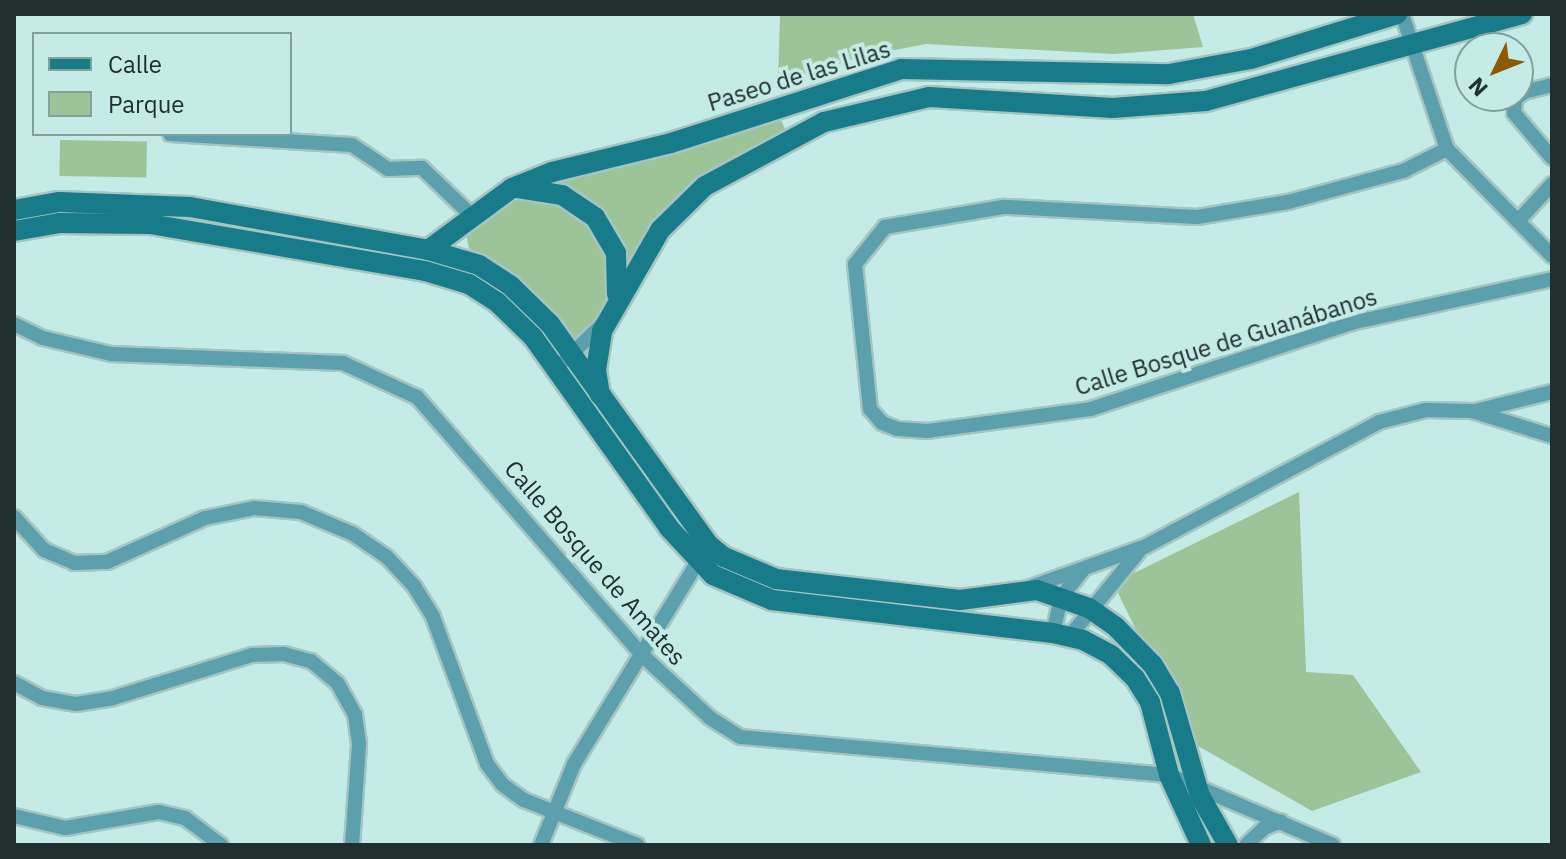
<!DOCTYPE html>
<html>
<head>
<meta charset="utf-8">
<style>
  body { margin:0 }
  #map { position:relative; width:1566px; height:859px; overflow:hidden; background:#c5ebe6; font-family:"IBM Plex Sans",sans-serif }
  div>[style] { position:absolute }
  .green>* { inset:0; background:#9dc398; transform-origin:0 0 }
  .roads { filter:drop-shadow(2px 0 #a4c5c1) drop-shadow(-2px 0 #a4c5c1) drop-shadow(0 2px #a4c5c1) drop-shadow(0 -2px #a4c5c1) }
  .street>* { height:14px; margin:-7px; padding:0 7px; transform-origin:7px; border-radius:7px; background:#5ba0ac }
  .secondary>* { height:20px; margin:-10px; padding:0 10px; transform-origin:10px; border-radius:10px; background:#187b8a }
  span { translate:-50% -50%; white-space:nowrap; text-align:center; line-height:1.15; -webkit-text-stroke:8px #c5ebe6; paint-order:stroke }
  .street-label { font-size:24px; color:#212f2e }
  .frame { position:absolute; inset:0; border:16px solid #212f2e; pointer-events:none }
  .legend { position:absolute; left:32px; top:32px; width:260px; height:104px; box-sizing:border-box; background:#c5ebe6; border:2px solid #83a09c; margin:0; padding:10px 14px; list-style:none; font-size:24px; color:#212f2e }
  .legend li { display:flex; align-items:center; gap:16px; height:40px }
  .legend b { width:40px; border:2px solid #83a09c }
  .north { position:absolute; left:1454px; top:32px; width:80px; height:80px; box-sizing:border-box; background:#c5ebe6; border:2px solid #83a09c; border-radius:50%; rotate:227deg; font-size:22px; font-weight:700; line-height:32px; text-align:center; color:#212f2e }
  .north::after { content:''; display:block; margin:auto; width:28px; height:36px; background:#8b5a02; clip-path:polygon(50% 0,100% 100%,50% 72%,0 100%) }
</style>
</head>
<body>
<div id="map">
  <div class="green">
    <div style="clip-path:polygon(780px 14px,1193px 14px,1203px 47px,1114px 54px,926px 44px,863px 56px,778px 84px)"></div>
    <div style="clip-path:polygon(781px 120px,786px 131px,684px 193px,653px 225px,628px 264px,607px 220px,554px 185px,596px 170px,674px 155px)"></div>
    <div style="left:60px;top:140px;width:87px;height:36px;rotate:1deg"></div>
    <div style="clip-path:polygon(511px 198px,558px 204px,588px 224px,606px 256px,609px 283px,603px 313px,571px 344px,469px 248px,466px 234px)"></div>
    <div style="clip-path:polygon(1299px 492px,1306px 672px,1353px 675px,1421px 772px,1312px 811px,1191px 742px,1118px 593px,1126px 577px)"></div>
  </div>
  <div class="roads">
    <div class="street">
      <div style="left:1402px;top:14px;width:142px;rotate:71.6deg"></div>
      <div style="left:1447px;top:149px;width:150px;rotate:45.5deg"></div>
      <div style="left:1552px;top:85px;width:29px;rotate:166deg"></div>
      <div style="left:1524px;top:92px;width:11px;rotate:142deg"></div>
      <div style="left:1515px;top:99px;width:14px;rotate:94deg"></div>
      <div style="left:1514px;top:113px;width:59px;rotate:49.8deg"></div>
      <div style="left:170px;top:134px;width:182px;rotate:3.5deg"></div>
      <div style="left:352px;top:145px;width:43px;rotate:33.7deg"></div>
      <div style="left:388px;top:169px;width:34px;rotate:-2deg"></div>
      <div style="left:422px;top:168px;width:68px;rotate:43.8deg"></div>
      <div style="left:1447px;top:149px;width:49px;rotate:153.4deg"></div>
      <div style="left:1403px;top:171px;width:119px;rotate:164.9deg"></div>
      <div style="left:1288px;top:202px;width:92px;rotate:170.6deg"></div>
      <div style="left:1197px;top:217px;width:194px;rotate:-177deg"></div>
      <div style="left:1003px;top:207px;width:120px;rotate:170.4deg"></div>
      <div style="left:885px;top:227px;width:48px;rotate:129deg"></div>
      <div style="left:855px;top:264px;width:146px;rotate:84.1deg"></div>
      <div style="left:870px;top:409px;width:18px;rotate:49deg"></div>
      <div style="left:882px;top:423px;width:17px;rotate:21deg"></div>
      <div style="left:898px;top:429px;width:30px;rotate:4deg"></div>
      <div style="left:928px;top:431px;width:164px;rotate:-7.7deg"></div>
      <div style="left:1091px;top:409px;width:274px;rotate:-18.3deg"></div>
      <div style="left:1351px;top:323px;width:206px;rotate:-12.3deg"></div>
      <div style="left:1518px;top:221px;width:50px;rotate:-47.4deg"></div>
      <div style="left:14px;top:324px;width:32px;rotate:26deg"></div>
      <div style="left:43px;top:338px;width:70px;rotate:13.2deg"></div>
      <div style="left:111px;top:354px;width:232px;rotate:2.2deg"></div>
      <div style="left:343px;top:363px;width:81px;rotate:24.7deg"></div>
      <div style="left:417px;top:397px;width:342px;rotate:48.9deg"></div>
      <div style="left:642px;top:655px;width:93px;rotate:42.8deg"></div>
      <div style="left:710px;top:718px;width:36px;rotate:32deg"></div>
      <div style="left:741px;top:737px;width:430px;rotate:5.1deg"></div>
      <div style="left:1169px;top:775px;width:178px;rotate:23.1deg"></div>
      <div style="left:565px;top:360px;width:55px;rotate:-43.5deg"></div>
      <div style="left:1475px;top:411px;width:79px;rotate:-13.9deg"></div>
      <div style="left:14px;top:517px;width:45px;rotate:47.7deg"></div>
      <div style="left:44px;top:550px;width:33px;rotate:23deg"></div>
      <div style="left:74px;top:563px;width:33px;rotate:-2deg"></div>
      <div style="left:107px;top:562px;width:107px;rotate:-24.2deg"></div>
      <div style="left:205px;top:518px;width:50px;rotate:-11.5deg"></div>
      <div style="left:254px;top:508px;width:47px;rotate:4.9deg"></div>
      <div style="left:301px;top:512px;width:56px;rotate:22.9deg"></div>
      <div style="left:353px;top:534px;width:41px;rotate:34.1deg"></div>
      <div style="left:387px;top:557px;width:40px;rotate:47deg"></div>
      <div style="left:414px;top:586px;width:36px;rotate:58deg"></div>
      <div style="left:433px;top:617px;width:157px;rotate:69.8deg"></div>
      <div style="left:487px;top:764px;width:26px;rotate:53deg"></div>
      <div style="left:503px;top:785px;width:26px;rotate:36deg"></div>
      <div style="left:524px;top:800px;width:122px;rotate:21.7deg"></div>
      <div style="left:1028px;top:588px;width:125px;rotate:-19.6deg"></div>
      <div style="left:1146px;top:546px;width:264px;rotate:-28deg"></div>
      <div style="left:1379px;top:422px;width:49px;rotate:-14.3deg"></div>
      <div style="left:1426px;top:410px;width:46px;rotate:1.2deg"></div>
      <div style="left:1472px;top:411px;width:84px;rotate:17.4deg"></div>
      <div style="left:1053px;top:633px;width:37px;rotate:-77deg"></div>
      <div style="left:1061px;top:597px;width:35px;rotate:-51deg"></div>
      <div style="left:1070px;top:636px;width:109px;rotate:-50.9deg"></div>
      <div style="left:14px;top:683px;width:32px;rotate:28deg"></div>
      <div style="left:42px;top:698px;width:35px;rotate:10deg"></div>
      <div style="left:76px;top:704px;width:37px;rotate:-9deg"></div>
      <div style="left:113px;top:698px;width:145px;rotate:-17.2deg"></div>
      <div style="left:252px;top:655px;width:32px;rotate:-2deg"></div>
      <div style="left:284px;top:654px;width:28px;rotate:15deg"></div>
      <div style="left:311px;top:661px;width:35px;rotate:40deg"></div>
      <div style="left:338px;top:684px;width:35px;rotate:61deg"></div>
      <div style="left:355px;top:715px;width:30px;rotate:82deg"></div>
      <div style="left:359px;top:745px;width:100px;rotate:94deg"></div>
      <div style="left:14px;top:816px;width:52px;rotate:13.2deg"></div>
      <div style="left:65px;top:828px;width:95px;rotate:-9.7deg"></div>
      <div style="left:159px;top:812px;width:27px;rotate:13deg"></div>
      <div style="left:185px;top:818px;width:45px;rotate:36.9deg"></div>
      <div style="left:541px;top:845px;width:87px;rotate:-67.8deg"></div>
      <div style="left:574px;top:764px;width:249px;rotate:-58.5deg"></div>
      <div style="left:1246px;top:845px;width:25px;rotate:-43deg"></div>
      <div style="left:1264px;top:828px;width:18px;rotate:-22deg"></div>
    </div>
    <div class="secondary">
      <div style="left:518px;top:188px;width:45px;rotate:9deg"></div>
      <div style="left:562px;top:195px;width:40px;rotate:34deg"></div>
      <div style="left:595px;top:217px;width:42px;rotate:59.7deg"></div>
      <div style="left:616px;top:253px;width:41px;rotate:88.6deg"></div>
      <div style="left:14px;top:210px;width:46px;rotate:-10.1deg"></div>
      <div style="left:59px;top:202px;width:131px;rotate:2.2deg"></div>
      <div style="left:190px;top:207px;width:242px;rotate:10.2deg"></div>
      <div style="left:428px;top:250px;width:53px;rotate:16.4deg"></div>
      <div style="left:479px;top:265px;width:37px;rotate:33deg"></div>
      <div style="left:510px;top:285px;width:56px;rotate:44.3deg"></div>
      <div style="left:550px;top:324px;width:272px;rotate:54.3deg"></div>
      <div style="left:709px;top:545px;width:19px;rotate:39deg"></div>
      <div style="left:724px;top:557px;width:56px;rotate:22.9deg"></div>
      <div style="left:776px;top:579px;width:185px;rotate:6.5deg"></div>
      <div style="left:960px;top:600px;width:78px;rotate:-7.4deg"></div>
      <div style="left:1037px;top:590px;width:55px;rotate:19.1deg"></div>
      <div style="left:1089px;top:608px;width:33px;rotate:35deg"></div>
      <div style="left:1116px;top:627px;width:53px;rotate:45.8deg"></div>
      <div style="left:1153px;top:665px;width:33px;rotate:59deg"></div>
      <div style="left:1170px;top:693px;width:107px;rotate:73.8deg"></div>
      <div style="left:1200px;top:796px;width:56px;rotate:60.3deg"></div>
      <div style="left:14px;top:231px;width:47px;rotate:-9.9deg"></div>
      <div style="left:60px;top:223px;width:90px;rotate:0.6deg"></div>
      <div style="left:150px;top:224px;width:279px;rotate:9.7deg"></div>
      <div style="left:425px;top:271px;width:46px;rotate:16.5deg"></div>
      <div style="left:469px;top:284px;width:33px;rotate:33deg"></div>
      <div style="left:497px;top:302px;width:50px;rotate:44.2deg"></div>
      <div style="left:533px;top:337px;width:234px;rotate:54.5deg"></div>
      <div style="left:669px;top:528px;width:64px;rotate:46.9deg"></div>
      <div style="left:713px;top:575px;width:64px;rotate:23deg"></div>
      <div style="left:772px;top:600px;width:283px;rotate:6.7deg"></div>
      <div style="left:1053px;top:633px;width:31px;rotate:13deg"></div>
      <div style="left:1083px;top:640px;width:32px;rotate:28deg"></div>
      <div style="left:1111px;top:655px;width:33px;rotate:44deg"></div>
      <div style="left:1135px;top:678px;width:28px;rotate:58deg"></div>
      <div style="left:1150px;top:702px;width:75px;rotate:75.4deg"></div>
      <div style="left:1169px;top:775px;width:77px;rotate:65.4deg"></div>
      <div style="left:428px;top:250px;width:104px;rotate:-36.4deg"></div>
      <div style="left:512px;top:188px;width:43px;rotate:-21.8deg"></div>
      <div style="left:552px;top:172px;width:122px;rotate:-13.7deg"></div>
      <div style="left:671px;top:143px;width:242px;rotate:-17.8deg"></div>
      <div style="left:901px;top:69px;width:268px;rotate:1.1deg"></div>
      <div style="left:1169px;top:74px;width:83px;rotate:-10.4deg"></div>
      <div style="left:1251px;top:59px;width:153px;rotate:-17.1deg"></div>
      <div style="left:600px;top:395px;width:25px;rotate:-99deg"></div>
      <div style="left:596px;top:370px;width:39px;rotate:-81deg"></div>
      <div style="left:602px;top:331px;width:116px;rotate:-60.1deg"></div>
      <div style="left:660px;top:230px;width:63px;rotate:-44.4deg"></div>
      <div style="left:705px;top:186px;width:135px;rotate:-28.3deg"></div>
      <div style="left:824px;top:122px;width:108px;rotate:-13.4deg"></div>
      <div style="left:929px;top:97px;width:184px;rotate:3.4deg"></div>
      <div style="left:1113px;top:108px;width:93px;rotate:-4.3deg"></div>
      <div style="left:1206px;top:101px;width:328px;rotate:-15.4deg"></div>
    </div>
  </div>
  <div class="street-label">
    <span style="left:799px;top:76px;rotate:-17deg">Paseo de las Lilas</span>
    <span style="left:1226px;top:342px;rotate:-17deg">Calle Bosque de Guanábanos</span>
    <span style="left:595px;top:563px;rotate:49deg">Calle Bosque de Amates</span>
  </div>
  <div class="frame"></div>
  <ul class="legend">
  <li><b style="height:10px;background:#187b8a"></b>Calle</li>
  <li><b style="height:22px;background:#9dc398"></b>Parque</li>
  </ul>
  <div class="north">N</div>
</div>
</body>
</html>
